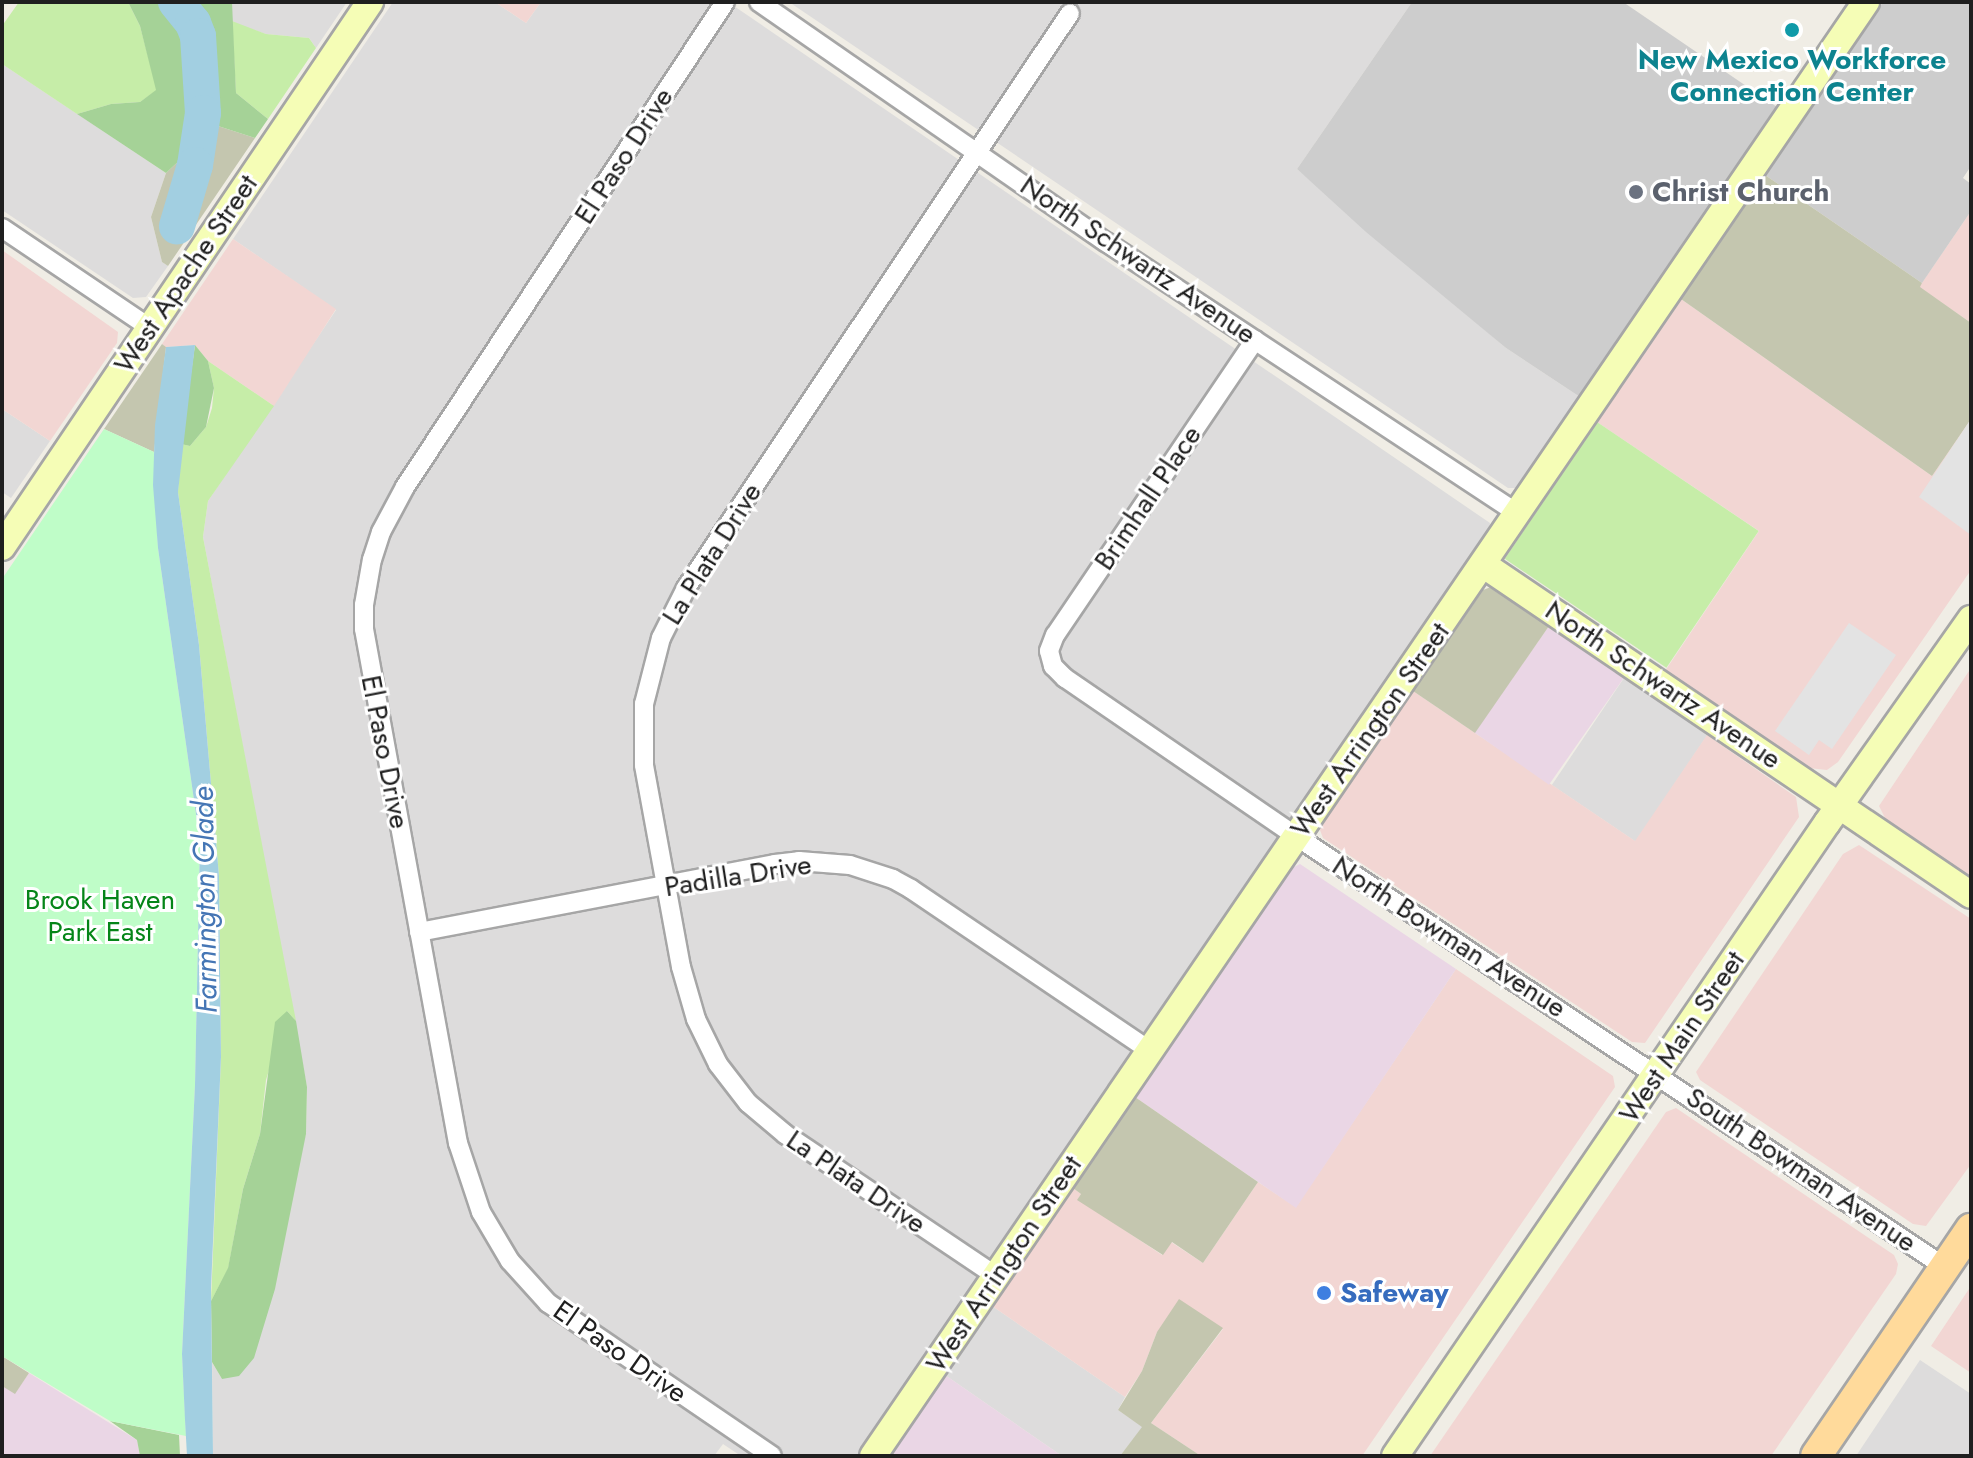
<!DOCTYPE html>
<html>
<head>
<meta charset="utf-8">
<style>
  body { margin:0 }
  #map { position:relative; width:1973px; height:1458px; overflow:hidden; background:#f0ede5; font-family:Jost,sans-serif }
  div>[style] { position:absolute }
  .residential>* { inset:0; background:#dddcdc; transform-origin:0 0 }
  .commercial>* { inset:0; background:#f2d6d3 }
  .industrial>* { inset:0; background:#ead6e5; transform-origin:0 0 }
  .religious>* { inset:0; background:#cdcdcd }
  .construction>* { inset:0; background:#c4c6af }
  .grass>* { inset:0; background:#c6eda8; transform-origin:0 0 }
  .forest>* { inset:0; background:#a5d297 }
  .sand>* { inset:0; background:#fff4b4 }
  .park>* { inset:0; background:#bffdc8 }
  .parking>* { inset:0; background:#e3e3e3 }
  .water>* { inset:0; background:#a2cfe1 }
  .river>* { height:36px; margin:-18px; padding:0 18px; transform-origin:18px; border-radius:18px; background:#a2cfe1 }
  .roads { filter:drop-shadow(2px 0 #a6a6a6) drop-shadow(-2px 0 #a6a6a6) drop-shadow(0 2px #a6a6a6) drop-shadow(0 -2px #a6a6a6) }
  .street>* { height:18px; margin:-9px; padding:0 9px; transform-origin:9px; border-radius:9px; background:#fff }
  .secondary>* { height:26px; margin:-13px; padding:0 13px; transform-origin:13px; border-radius:13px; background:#f5fdb6 }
  .primary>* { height:30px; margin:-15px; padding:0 15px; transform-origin:15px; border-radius:15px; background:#ffda9b }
  .dots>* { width:22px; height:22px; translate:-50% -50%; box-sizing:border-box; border:4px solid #fff; border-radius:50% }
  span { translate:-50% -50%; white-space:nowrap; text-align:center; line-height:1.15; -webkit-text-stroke:6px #fff; paint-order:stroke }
  .culture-label { font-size:28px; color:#0d838f; font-weight:700 }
  .street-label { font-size:28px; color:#1f1f1f }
  .worship-label { font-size:28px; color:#5b616d; font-weight:700 }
  .left { translate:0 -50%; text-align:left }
  .park-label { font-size:28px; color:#058518 }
  .shop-label { font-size:28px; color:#366cbe; font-weight:700 }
  .water-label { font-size:30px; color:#4576b5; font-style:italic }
  .frame { position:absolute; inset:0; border:4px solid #1f1f1f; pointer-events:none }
</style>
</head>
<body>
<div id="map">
  <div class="residential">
    <div style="clip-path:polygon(232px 2px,347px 2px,316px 48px,309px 38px,266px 34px,239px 25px,232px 21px)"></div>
    <div style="clip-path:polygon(393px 2px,495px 2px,526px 23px,541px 2px,728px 2px,1490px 523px,1489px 531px,857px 1456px,741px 1456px,723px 1444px,714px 1456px,213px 1456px,212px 1362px,222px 1379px,306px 1134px,307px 1087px,203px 537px,208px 501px,336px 310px,233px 239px)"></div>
    <div style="clip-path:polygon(789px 2px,1412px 2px,1297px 169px,1506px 348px,1580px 397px,1518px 488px,1508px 488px)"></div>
    <div style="clip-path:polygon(2px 64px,166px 173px,151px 217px,162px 262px,168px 266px,146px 297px,133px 298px,2px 210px)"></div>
    <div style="clip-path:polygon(2px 409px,50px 441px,11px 498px,2px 492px)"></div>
    <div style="left:1624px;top:678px;width:101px;height:129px;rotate:34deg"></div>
    <div style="clip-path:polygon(992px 1306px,1125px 1397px,1118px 1410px,1143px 1427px,1120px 1456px,1062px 1456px,945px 1375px)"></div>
    <div style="clip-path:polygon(1920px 1360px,1971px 1394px,1971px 1456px,1856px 1456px)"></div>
  </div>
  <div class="commercial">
    <div style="clip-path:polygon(495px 2px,541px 2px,526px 23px)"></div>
    <div style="clip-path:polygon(1971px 211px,1971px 323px,1919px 287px)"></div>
    <div style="clip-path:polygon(233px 239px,336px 309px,274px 406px,208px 361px,195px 345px,166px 347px,162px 344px)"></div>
    <div style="clip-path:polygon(2px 250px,118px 332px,117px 343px,50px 441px,2px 409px)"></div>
    <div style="clip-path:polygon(1681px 299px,1932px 476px,1971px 419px,1971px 570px,1838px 762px,1827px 770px,1809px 768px,1665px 671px,1759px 531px,1597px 422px)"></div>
    <div style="clip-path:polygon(1971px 668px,1971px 878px,1886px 820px,1879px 806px)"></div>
    <div style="clip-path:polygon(1413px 691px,1635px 841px,1707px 735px,1796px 797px,1799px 817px,1645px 1043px,1632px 1042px,1323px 838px,1320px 830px,1324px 822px)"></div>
    <div style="clip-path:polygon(1859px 845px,1971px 919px,1971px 1164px,1926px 1226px,1913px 1224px,1700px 1080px,1696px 1072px,1843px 854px)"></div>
    <div style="clip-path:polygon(1456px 969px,1613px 1076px,1615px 1087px,1362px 1456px,1201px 1456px,1151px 1423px,1223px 1329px,1157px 1332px,1142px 1371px,1125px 1397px,992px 1306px,1073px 1188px,1081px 1194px,1078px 1199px,1162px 1255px,1171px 1242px,1203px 1263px,1258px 1182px,1296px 1207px)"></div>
    <div style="clip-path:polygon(1676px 1108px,1894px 1255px,1898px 1264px,1896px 1274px,1771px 1456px,1430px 1456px,1666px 1112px)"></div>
    <div style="clip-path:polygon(1971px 1286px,1971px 1373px,1931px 1346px)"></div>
  </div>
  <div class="industrial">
    <div style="left:1549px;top:626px;width:91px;height:130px;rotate:35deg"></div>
    <div style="clip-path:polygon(1300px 864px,1456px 969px,1296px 1208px,1135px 1097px,1292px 868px)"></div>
    <div style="clip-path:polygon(29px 1373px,137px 1440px,140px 1456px,2px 1456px,2px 1386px,15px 1393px)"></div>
    <div style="clip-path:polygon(945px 1375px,1062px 1456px,890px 1456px)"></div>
  </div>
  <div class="religious">
    <div style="clip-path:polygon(1412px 2px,1623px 2px,1777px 107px,1580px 397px,1506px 348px,1366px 232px,1297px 169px)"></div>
    <div style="clip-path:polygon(1883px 2px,1971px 2px,1971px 166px,1963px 178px,1971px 184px,1971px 211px,1922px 283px,1765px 175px)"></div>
  </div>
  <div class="construction">
    <div style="clip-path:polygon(218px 126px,255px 138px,168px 266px,162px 262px,151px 217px,166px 173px,182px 158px,166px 228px,189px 227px,207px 156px,207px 136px)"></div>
    <div style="clip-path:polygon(1765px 175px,1922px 283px,1920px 287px,1971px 323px,1971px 419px,1932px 476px,1681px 299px)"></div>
    <div style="clip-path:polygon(162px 344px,166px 347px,154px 452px,104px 429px)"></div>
    <div style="clip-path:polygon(1491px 587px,1549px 626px,1475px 733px,1413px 691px,1483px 590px)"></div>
    <div style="clip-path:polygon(1135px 1097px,1258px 1182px,1203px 1263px,1172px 1242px,1163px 1255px,1077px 1200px,1081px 1194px,1073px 1188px)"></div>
    <div style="clip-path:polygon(1179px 1299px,1223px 1328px,1151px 1423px,1201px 1456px,1120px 1456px,1142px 1427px,1118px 1410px,1142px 1371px,1157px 1332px)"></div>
    <div style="clip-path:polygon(2px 1356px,29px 1373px,15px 1394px,2px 1386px)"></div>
  </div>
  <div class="grass">
    <div style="clip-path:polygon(19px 2px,128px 2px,140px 26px,157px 90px,140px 102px,111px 104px,77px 114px,2px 64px,2px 26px)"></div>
    <div style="clip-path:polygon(232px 21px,266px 34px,309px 38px,316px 48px,268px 119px,236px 93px)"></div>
    <div style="clip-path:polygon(208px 361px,274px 406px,208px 501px,203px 537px,296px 1021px,287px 1011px,266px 1080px,260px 1134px,243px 1189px,228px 1269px,211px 1301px,221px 1057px,219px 876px,199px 645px,178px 492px,181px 444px,190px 446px,206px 427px,212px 408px,214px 388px)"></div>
    <div style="left:1597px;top:422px;width:195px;height:165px;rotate:34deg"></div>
  </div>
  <div class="forest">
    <div style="clip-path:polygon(128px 2px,165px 2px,188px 38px,187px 117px,182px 158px,166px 173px,77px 114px,111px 104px,140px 102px,156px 90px,140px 26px)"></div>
    <div style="clip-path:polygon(186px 2px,232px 2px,236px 93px,268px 119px,255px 138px,218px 126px,207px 136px,213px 74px,207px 26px)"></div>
    <div style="clip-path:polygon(195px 345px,208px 361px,214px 388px,206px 427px,190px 446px,181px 444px)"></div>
    <div style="clip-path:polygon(287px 1011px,296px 1021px,307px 1087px,306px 1134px,275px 1289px,254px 1358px,239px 1376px,222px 1379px,212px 1362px,211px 1301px,228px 1268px,243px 1189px,260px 1134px,275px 1022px)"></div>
    <div style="clip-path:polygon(110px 1421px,179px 1435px,180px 1456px,140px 1456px,137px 1440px)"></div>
  </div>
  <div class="sand">
    <div style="clip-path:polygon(165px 2px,186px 2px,207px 26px,213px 74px,207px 122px,207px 155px,189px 227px,166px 229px,182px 158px,188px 84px,187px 38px)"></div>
  </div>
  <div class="park">
    <div style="clip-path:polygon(104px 429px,154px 452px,158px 548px,200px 842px,195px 1085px,182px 1354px,186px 1436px,110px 1421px,2px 1356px,2px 579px)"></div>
  </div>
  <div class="parking">
    <div style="clip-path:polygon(1971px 419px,1971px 535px,1919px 497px)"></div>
    <div style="clip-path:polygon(1849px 623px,1896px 655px,1832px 749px,1819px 740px,1809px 755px,1775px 731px)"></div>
  </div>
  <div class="water">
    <div style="clip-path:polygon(195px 345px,178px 492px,199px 645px,219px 876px,221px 1057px,211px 1288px,213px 1456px,187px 1456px,185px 1420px,182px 1354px,195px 1085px,200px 842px,158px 548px,153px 485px,155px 425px,166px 347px)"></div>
  </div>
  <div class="river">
    <div style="left:176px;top:2px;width:27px;rotate:51deg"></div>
    <div style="left:193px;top:23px;width:14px;rotate:69deg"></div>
    <div style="left:198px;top:36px;width:77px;rotate:86.3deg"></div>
    <div style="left:203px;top:113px;width:53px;rotate:98.7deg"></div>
    <div style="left:195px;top:165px;width:64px;rotate:106.4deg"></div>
  </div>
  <div class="roads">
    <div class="street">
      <div style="left:725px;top:2px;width:581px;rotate:123.42deg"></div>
      <div style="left:405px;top:487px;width:51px;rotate:118.1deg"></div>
      <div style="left:381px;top:532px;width:28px;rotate:108deg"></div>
      <div style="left:372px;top:559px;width:47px;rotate:99.9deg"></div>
      <div style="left:364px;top:605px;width:24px;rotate:90deg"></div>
      <div style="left:364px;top:629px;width:523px;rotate:79.64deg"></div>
      <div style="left:458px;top:1143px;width:73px;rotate:71.6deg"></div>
      <div style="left:481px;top:1212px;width:57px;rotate:59.4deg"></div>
      <div style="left:510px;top:1261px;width:57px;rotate:47.9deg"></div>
      <div style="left:548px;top:1303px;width:271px;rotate:34.3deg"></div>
      <div style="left:759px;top:2px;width:422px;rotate:34.7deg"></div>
      <div style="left:1106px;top:242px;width:494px;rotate:33.4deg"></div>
      <div style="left:2px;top:228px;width:179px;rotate:34deg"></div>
      <div style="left:1255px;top:340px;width:356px;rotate:124.1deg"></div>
      <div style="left:1055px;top:635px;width:17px;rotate:111deg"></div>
      <div style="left:1049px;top:651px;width:16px;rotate:75deg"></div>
      <div style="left:1053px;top:666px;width:17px;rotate:45deg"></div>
      <div style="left:1065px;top:678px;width:281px;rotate:34.4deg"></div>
      <div style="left:1297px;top:837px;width:778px;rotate:33.57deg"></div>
      <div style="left:419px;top:932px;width:362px;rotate:-10.8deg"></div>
      <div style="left:775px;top:864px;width:24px;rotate:-7deg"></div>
      <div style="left:799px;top:861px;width:51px;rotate:4.5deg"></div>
      <div style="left:850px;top:865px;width:45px;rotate:18deg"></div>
      <div style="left:893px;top:879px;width:21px;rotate:29deg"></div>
      <div style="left:911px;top:889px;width:289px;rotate:34.1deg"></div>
      <div style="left:996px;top:1276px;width:254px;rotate:-146.1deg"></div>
      <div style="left:785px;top:1134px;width:48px;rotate:-140deg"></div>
      <div style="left:748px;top:1103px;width:49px;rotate:-127.6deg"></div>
      <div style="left:718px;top:1064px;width:50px;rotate:-116.1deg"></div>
      <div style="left:696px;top:1019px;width:54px;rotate:-106.1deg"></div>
      <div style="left:681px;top:967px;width:205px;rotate:-100.4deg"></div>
      <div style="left:644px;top:765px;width:61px;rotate:-90deg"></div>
      <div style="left:644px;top:704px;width:68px;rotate:-75.6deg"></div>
      <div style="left:661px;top:638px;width:56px;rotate:-63.4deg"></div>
      <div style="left:686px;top:588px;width:691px;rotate:-56.26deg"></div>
    </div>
    <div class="secondary">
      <div style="left:2px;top:547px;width:658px;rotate:-55.97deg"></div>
      <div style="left:1484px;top:565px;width:588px;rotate:34.12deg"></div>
      <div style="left:873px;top:1456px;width:1761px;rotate:-55.67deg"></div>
      <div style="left:1395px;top:1456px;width:766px;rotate:-55.69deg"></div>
      <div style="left:1827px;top:823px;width:250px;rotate:-54.8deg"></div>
    </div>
    <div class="primary">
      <div style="left:1816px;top:1456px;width:275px;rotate:-55.7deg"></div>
    </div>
  </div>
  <div class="dots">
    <div style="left:1792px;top:30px;background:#0f9aa8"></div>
    <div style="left:1636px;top:192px;background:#6b7280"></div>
    <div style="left:1324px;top:1293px;background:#3f7fe0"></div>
  </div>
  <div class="culture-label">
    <span style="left:1792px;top:76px">New Mexico Workforce<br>Connection Center</span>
  </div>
  <div class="street-label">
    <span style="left:624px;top:156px;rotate:-57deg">El Paso Drive</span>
    <span style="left:1138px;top:260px;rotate:34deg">North Schwartz Avenue</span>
    <span style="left:186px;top:274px;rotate:-56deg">West Apache Street</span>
    <span style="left:1148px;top:498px;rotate:-56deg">Brimhall Place</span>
    <span style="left:712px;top:554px;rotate:-58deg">La Plata Drive</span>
    <span style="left:1663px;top:685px;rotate:34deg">North Schwartz Avenue</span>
    <span style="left:1370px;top:730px;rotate:-55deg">West Arrington Street</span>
    <span style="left:385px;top:752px;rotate:79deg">El Paso Drive</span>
    <span style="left:738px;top:876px;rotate:-9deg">Padilla Drive</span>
    <span style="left:1449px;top:937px;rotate:33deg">North Bowman Avenue</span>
    <span style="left:1682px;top:1037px;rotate:-56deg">West Main Street</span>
    <span style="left:1801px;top:1170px;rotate:34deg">South Bowman Avenue</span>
    <span style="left:856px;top:1182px;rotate:34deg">La Plata Drive</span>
    <span style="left:1004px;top:1264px;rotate:-56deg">West Arrington Street</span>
    <span style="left:620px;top:1352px;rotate:35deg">El Paso Drive</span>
  </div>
  <div class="worship-label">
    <span class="left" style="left:1652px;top:192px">Christ Church</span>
  </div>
  <div class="park-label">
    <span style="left:100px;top:916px">Brook Haven<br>Park East</span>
  </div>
  <div class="shop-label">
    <span class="left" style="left:1340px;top:1293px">Safeway</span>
  </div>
  <div class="water-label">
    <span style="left:205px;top:900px;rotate:-91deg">Farmington Glade</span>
  </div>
  <div class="frame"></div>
</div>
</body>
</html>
